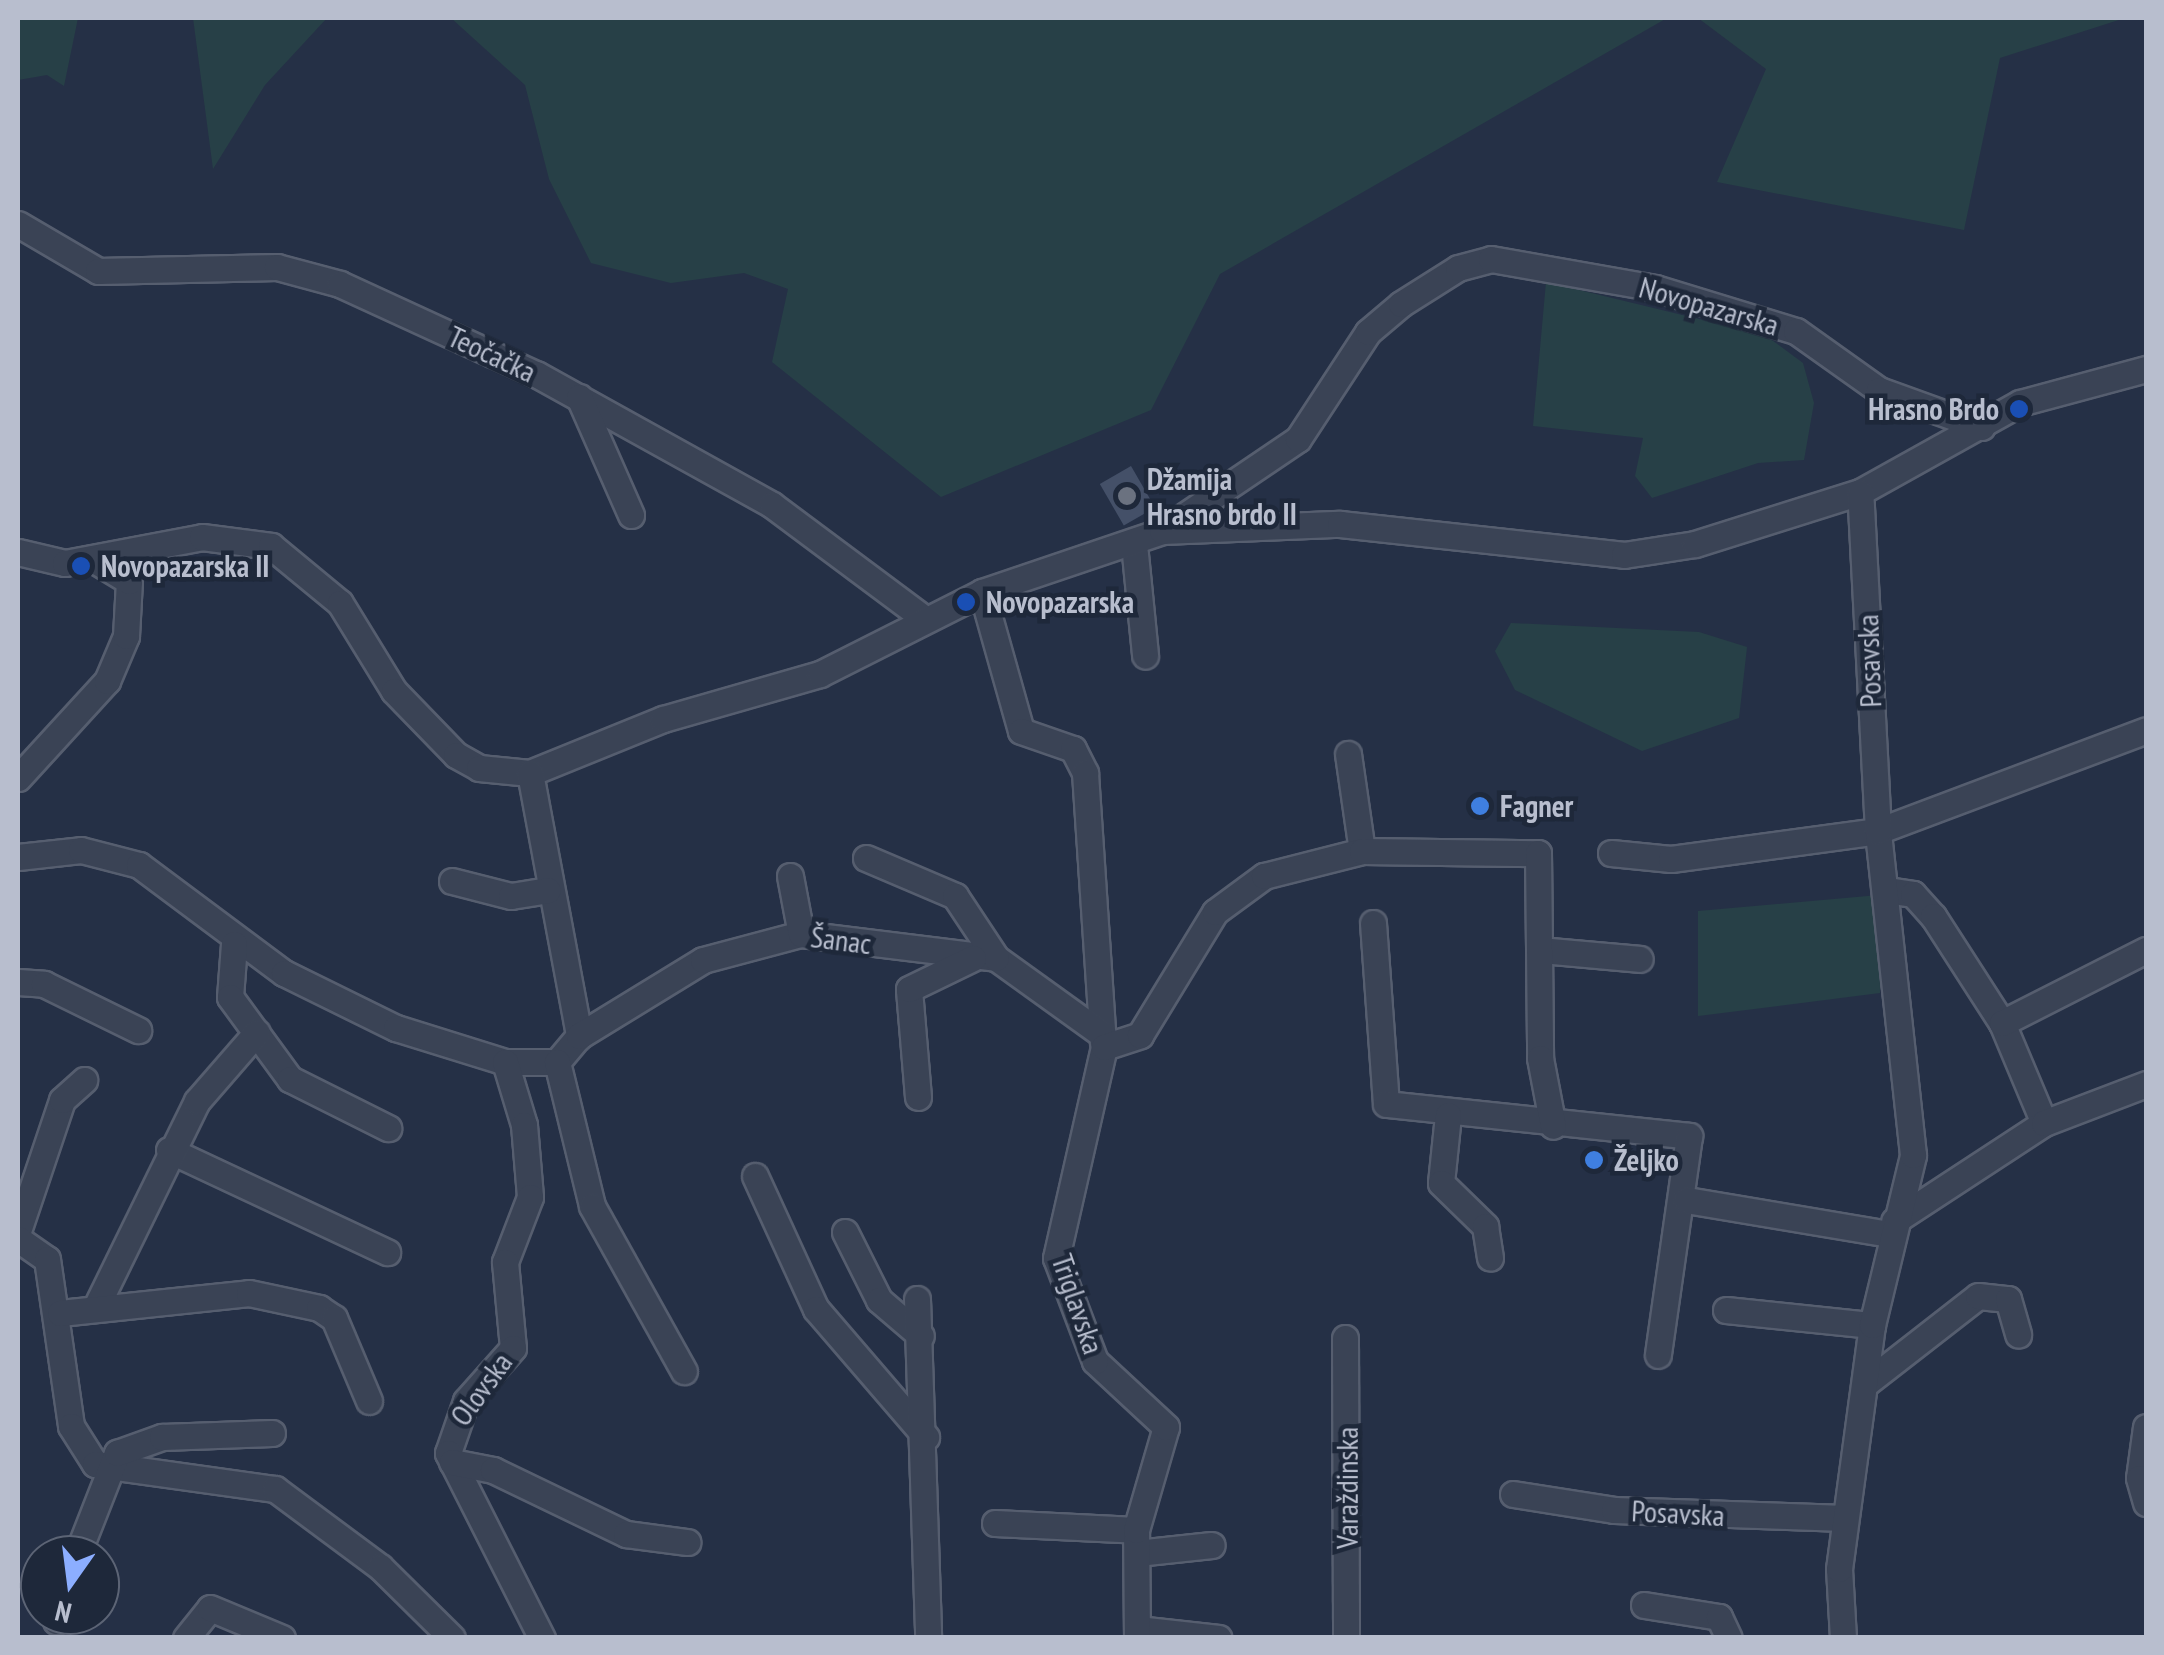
<!DOCTYPE html>
<html>
<head>
<meta charset="utf-8">
<style>
  body { margin:0 }
  #map { position:relative; width:2164px; height:1655px; overflow:hidden; background:#253046; font-family:"PT Sans Narrow",sans-serif }
  div>[style] { position:absolute }
  .green>* { inset:0; background:#274047 }
  .building>* { inset:0; background:#445068; transform-origin:0 0 }
  .roads { filter:drop-shadow(2px 0 #565e6f) drop-shadow(-2px 0 #565e6f) drop-shadow(0 2px #565e6f) drop-shadow(0 -2px #565e6f) }
  .street>* { height:25px; margin:-12.5px; padding:0 12.5px; transform-origin:12.5px; border-radius:12.5px; background:#3a4355 }
  .dots>* { width:28px; height:28px; translate:-50% -50%; box-sizing:border-box; border:5px solid #1e283a; border-radius:50% }
  span { translate:-50% -50%; white-space:nowrap; text-align:center; line-height:1.15; -webkit-text-stroke:9px #1e283a; paint-order:stroke }
  .street-label { font-size:30px; color:#b8bece }
  .poi-label { font-size:30px; color:#b8bece; font-weight:700 }
  .right { translate:-100% -50%; text-align:right }
  .left { translate:0 -50%; text-align:left }
  .frame { position:absolute; inset:0; border:20px solid #b8bece; pointer-events:none }
  .north { position:absolute; left:20px; top:1535px; width:100px; height:100px; box-sizing:border-box; background:#1e283a; border:2px solid #5c6475; border-radius:50%; rotate:194deg; font-size:28px; font-weight:700; line-height:40px; text-align:center; color:#b8bece }
  .north::after { content:''; display:block; margin:auto; width:35px; height:45px; background:#8caeff; clip-path:polygon(50% 0,100% 100%,50% 72%,0 100%) }
</style>
</head>
<body>
<div id="map">
  <div class="green">
    <div style="clip-path:polygon(18px 18px,78px 18px,64px 86px,47px 75px,18px 80px)"></div>
    <div style="clip-path:polygon(193px 18px,327px 18px,265px 85px,213px 169px)"></div>
    <div style="clip-path:polygon(451px 18px,1667px 18px,1220px 274px,1151px 410px,941px 497px,772px 362px,788px 289px,744px 273px,671px 283px,591px 263px,549px 179px,525px 85px)"></div>
    <div style="clip-path:polygon(1698px 18px,2125px 18px,2000px 58px,1964px 230px,1717px 182px,1766px 69px)"></div>
    <div style="clip-path:polygon(1546px 282px,1765px 335px,1803px 363px,1814px 403px,1804px 460px,1758px 463px,1652px 498px,1635px 476px,1643px 438px,1533px 426px)"></div>
    <div style="clip-path:polygon(1511px 623px,1699px 632px,1747px 647px,1739px 718px,1642px 751px,1515px 690px,1495px 651px)"></div>
    <div style="clip-path:polygon(1879px 895px,1880px 993px,1698px 1016px,1698px 911px)"></div>
  </div>
  <div class="building">
    <div style="left:1131px;top:466px;width:48px;height:36px;rotate:60deg"></div>
  </div>
  <div class="roads">
    <div class="street">
      <div style="left:18px;top:224px;width:93px;rotate:30.4deg"></div>
      <div style="left:98px;top:271px;width:179px;rotate:-1.3deg"></div>
      <div style="left:277px;top:267px;width:65px;rotate:15.1deg"></div>
      <div style="left:340px;top:284px;width:216px;rotate:24.7deg"></div>
      <div style="left:536px;top:374px;width:270px;rotate:29deg"></div>
      <div style="left:772px;top:505px;width:187px;rotate:36.7deg"></div>
      <div style="left:579px;top:397px;width:129px;rotate:66.2deg"></div>
      <div style="left:1162px;top:531px;width:164px;rotate:-34.1deg"></div>
      <div style="left:1298px;top:439px;width:128px;rotate:-56.8deg"></div>
      <div style="left:1368px;top:332px;width:43px;rotate:-40.3deg"></div>
      <div style="left:1401px;top:304px;width:67px;rotate:-32.3deg"></div>
      <div style="left:1458px;top:268px;width:34px;rotate:-15deg"></div>
      <div style="left:1491px;top:259px;width:167px;rotate:10deg"></div>
      <div style="left:1655px;top:288px;width:147px;rotate:17deg"></div>
      <div style="left:1796px;top:331px;width:102px;rotate:35.4deg"></div>
      <div style="left:1879px;top:390px;width:109px;rotate:19.8deg"></div>
      <div style="left:1134px;top:544px;width:112px;rotate:84.3deg"></div>
      <div style="left:18px;top:552px;width:48px;rotate:13.2deg"></div>
      <div style="left:65px;top:563px;width:139px;rotate:-10.7deg"></div>
      <div style="left:202px;top:537px;width:70px;rotate:7.4deg"></div>
      <div style="left:271px;top:546px;width:89px;rotate:39.6deg"></div>
      <div style="left:340px;top:603px;width:103px;rotate:58.5deg"></div>
      <div style="left:394px;top:691px;width:89px;rotate:45.9deg"></div>
      <div style="left:456px;top:755px;width:26px;rotate:29deg"></div>
      <div style="left:479px;top:768px;width:51px;rotate:5.6deg"></div>
      <div style="left:530px;top:773px;width:144px;rotate:-22.1deg"></div>
      <div style="left:663px;top:719px;width:163px;rotate:-16deg"></div>
      <div style="left:820px;top:674px;width:182px;rotate:-26.8deg"></div>
      <div style="left:982px;top:592px;width:190px;rotate:-18.7deg"></div>
      <div style="left:1162px;top:531px;width:178px;rotate:-2.3deg"></div>
      <div style="left:1340px;top:524px;width:286px;rotate:6.2deg"></div>
      <div style="left:1624px;top:555px;width:72px;rotate:-8.8deg"></div>
      <div style="left:1695px;top:544px;width:173px;rotate:-17.5deg"></div>
      <div style="left:1860px;top:492px;width:183px;rotate:-29.1deg"></div>
      <div style="left:2020px;top:403px;width:131px;rotate:-15.1deg"></div>
      <div style="left:982px;top:592px;width:144px;rotate:74.3deg"></div>
      <div style="left:1021px;top:731px;width:55px;rotate:19.1deg"></div>
      <div style="left:1073px;top:749px;width:27px;rotate:63deg"></div>
      <div style="left:1085px;top:773px;width:270px;rotate:86.2deg"></div>
      <div style="left:1348px;top:754px;width:98px;rotate:81.8deg"></div>
      <div style="left:530px;top:773px;width:268px;rotate:79.4deg"></div>
      <div style="left:18px;top:778px;width:132px;rotate:-47.5deg"></div>
      <div style="left:107px;top:681px;width:49px;rotate:-67.1deg"></div>
      <div style="left:126px;top:636px;width:55px;rotate:-86.9deg"></div>
      <div style="left:129px;top:581px;width:41px;rotate:-149deg"></div>
      <div style="left:1611px;top:853px;width:60px;rotate:5.7deg"></div>
      <div style="left:1671px;top:859px;width:209px;rotate:-7.7deg"></div>
      <div style="left:1878px;top:831px;width:286px;rotate:-20.6deg"></div>
      <div style="left:18px;top:857px;width:63px;rotate:-6.3deg"></div>
      <div style="left:81px;top:850px;width:60px;rotate:14.5deg"></div>
      <div style="left:139px;top:865px;width:181px;rotate:36.7deg"></div>
      <div style="left:284px;top:973px;width:125px;rotate:26.2deg"></div>
      <div style="left:396px;top:1028px;width:114px;rotate:17.3deg"></div>
      <div style="left:505px;top:1062px;width:52px"></div>
      <div style="left:557px;top:1062px;width:34px;rotate:-50deg"></div>
      <div style="left:579px;top:1036px;width:145px;rotate:-31.5deg"></div>
      <div style="left:703px;top:960px;width:101px;rotate:-14.9deg"></div>
      <div style="left:801px;top:934px;width:196px;rotate:7deg"></div>
      <div style="left:996px;top:958px;width:132px;rotate:35.7deg"></div>
      <div style="left:866px;top:858px;width:97px;rotate:23.1deg"></div>
      <div style="left:955px;top:896px;width:74px;rotate:56.5deg"></div>
      <div style="left:790px;top:876px;width:59px;rotate:79.3deg"></div>
      <div style="left:452px;top:881px;width:61px;rotate:14.3deg"></div>
      <div style="left:511px;top:896px;width:37px;rotate:-9deg"></div>
      <div style="left:1886px;top:890px;width:27px;rotate:8deg"></div>
      <div style="left:1913px;top:894px;width:30px;rotate:48deg"></div>
      <div style="left:1933px;top:916px;width:127px;rotate:57.2deg"></div>
      <div style="left:2002px;top:1023px;width:108px;rotate:67.2deg"></div>
      <div style="left:2044px;top:1123px;width:179px;rotate:146.8deg"></div>
      <div style="left:1373px;top:923px;width:181px;rotate:85.9deg"></div>
      <div style="left:1386px;top:1104px;width:305px;rotate:6deg"></div>
      <div style="left:1689px;top:1136px;width:221px;rotate:98.1deg"></div>
      <div style="left:234px;top:944px;width:53px;rotate:94.3deg"></div>
      <div style="left:230px;top:997px;width:102px;rotate:53.8deg"></div>
      <div style="left:290px;top:1079px;width:110px;rotate:26.6deg"></div>
      <div style="left:1540px;top:950px;width:100px;rotate:5.1deg"></div>
      <div style="left:18px;top:982px;width:26px;rotate:4deg"></div>
      <div style="left:44px;top:984px;width:105px;rotate:26.1deg"></div>
      <div style="left:2002px;top:1023px;width:161px;rotate:-26.9deg"></div>
      <div style="left:505px;top:1062px;width:66px;rotate:73.2deg"></div>
      <div style="left:524px;top:1125px;width:72px;rotate:85.2deg"></div>
      <div style="left:530px;top:1197px;width:70px;rotate:111deg"></div>
      <div style="left:505px;top:1262px;width:86px;rotate:84.7deg"></div>
      <div style="left:513px;top:1348px;width:71px;rotate:131.6deg"></div>
      <div style="left:466px;top:1401px;width:55px;rotate:109.1deg"></div>
      <div style="left:448px;top:1453px;width:208px;rotate:63.1deg"></div>
      <div style="left:557px;top:1062px;width:148px;rotate:76.3deg"></div>
      <div style="left:592px;top:1206px;width:189px;rotate:60.9deg"></div>
      <div style="left:918px;top:1097px;width:108px;rotate:-94.8deg"></div>
      <div style="left:909px;top:989px;width:71px;rotate:-25.8deg"></div>
      <div style="left:1448px;top:1115px;width:68px;rotate:95.9deg"></div>
      <div style="left:1441px;top:1183px;width:62px;rotate:44.3deg"></div>
      <div style="left:1485px;top:1226px;width:32px;rotate:81deg"></div>
      <div style="left:2044px;top:1123px;width:109px;rotate:-20.9deg"></div>
      <div style="left:169px;top:1150px;width:241px;rotate:25.1deg"></div>
      <div style="left:755px;top:1176px;width:146px;rotate:65.4deg"></div>
      <div style="left:816px;top:1309px;width:169px;rotate:49.3deg"></div>
      <div style="left:1686px;top:1200px;width:207px;rotate:9.5deg"></div>
      <div style="left:18px;top:1231px;width:138px;rotate:-71.4deg"></div>
      <div style="left:62px;top:1100px;width:30px;rotate:-42deg"></div>
      <div style="left:845px;top:1232px;width:76px;rotate:63.4deg"></div>
      <div style="left:879px;top:1300px;width:55px;rotate:40.6deg"></div>
      <div style="left:18px;top:1239px;width:35px;rotate:35deg"></div>
      <div style="left:47px;top:1259px;width:169px;rotate:81.8deg"></div>
      <div style="left:71px;top:1426px;width:45px;rotate:57.7deg"></div>
      <div style="left:95px;top:1464px;width:182px;rotate:7.9deg"></div>
      <div style="left:275px;top:1489px;width:131px;rotate:36.6deg"></div>
      <div style="left:380px;top:1567px;width:101px;rotate:44.6deg"></div>
      <div style="left:917px;top:1299px;width:339px;rotate:88.1deg"></div>
      <div style="left:96px;top:1307px;width:229px;rotate:-63.9deg"></div>
      <div style="left:197px;top:1101px;width:91px;rotate:-49deg"></div>
      <div style="left:1726px;top:1310px;width:147px;rotate:5.9deg"></div>
      <div style="left:60px;top:1313px;width:190px;rotate:-6deg"></div>
      <div style="left:249px;top:1293px;width:72px;rotate:12.1deg"></div>
      <div style="left:319px;top:1308px;width:18px;rotate:34deg"></div>
      <div style="left:334px;top:1318px;width:90px;rotate:67.1deg"></div>
      <div style="left:1345px;top:1338px;width:300px;rotate:89.8deg"></div>
      <div style="left:1865px;top:1384px;width:143px;rotate:-37.9deg"></div>
      <div style="left:1978px;top:1296px;width:30px;rotate:6deg"></div>
      <div style="left:2008px;top:1299px;width:37px;rotate:74deg"></div>
      <div style="left:2146px;top:1427px;width:51px;rotate:97.8deg"></div>
      <div style="left:2139px;top:1478px;width:26px;rotate:74deg"></div>
      <div style="left:452px;top:1462px;width:42px;rotate:11deg"></div>
      <div style="left:493px;top:1470px;width:148px;rotate:25.7deg"></div>
      <div style="left:626px;top:1534px;width:62px;rotate:7.5deg"></div>
      <div style="left:1513px;top:1494px;width:102px;rotate:9deg"></div>
      <div style="left:1614px;top:1510px;width:231px;rotate:2deg"></div>
      <div style="left:995px;top:1523px;width:141px;rotate:2.8deg"></div>
      <div style="left:1137px;top:1553px;width:75px;rotate:-6.1deg"></div>
      <div style="left:77px;top:1555px;width:110px;rotate:-68.6deg"></div>
      <div style="left:117px;top:1453px;width:48px;rotate:-19.6deg"></div>
      <div style="left:162px;top:1437px;width:110px;rotate:-2.1deg"></div>
      <div style="left:1644px;top:1605px;width:76px;rotate:9.1deg"></div>
      <div style="left:1719px;top:1617px;width:23px;rotate:65deg"></div>
      <div style="left:56px;top:1621px;width:6px;rotate:-72deg"></div>
      <div style="left:1137px;top:1629px;width:82px;rotate:6.3deg"></div>
      <div style="left:186px;top:1638px;width:38px;rotate:-51deg"></div>
      <div style="left:210px;top:1608px;width:78px;rotate:22.6deg"></div>
      <div style="left:1137px;top:1638px;width:108px;rotate:-90.5deg"></div>
      <div style="left:1136px;top:1530px;width:107px;rotate:-73.8deg"></div>
      <div style="left:1166px;top:1427px;width:97px;rotate:-137.1deg"></div>
      <div style="left:1095px;top:1361px;width:110px;rotate:-110.7deg"></div>
      <div style="left:1056px;top:1258px;width:216px;rotate:-77.2deg"></div>
      <div style="left:1104px;top:1047px;width:38px;rotate:-18deg"></div>
      <div style="left:1140px;top:1035px;width:144px;rotate:-58.6deg"></div>
      <div style="left:1215px;top:912px;width:61px;rotate:-36.3deg"></div>
      <div style="left:1264px;top:876px;width:101px;rotate:-14.3deg"></div>
      <div style="left:1362px;top:851px;width:176px;rotate:0.7deg"></div>
      <div style="left:1538px;top:853px;width:205px;rotate:89.4deg"></div>
      <div style="left:1540px;top:1058px;width:69px;rotate:79.2deg"></div>
      <div style="left:1843px;top:1638px;width:69px;rotate:-93.3deg"></div>
      <div style="left:1839px;top:1569px;width:246px;rotate:-82.3deg"></div>
      <div style="left:1872px;top:1325px;width:175px;rotate:-76.4deg"></div>
      <div style="left:1913px;top:1155px;width:326px;rotate:-96.2deg"></div>
      <div style="left:1878px;top:831px;width:339px;rotate:-93deg"></div>
    </div>
  </div>
  <div class="dots">
    <div style="left:2019px;top:409px;background:#1a4fb4"></div>
    <div style="left:1127px;top:496px;background:#6b7280"></div>
    <div style="left:81px;top:566px;background:#1a4fb4"></div>
    <div style="left:966px;top:602px;background:#1a4fb4"></div>
    <div style="left:1480px;top:806px;background:#3f7fe0"></div>
    <div style="left:1594px;top:1160px;background:#3f7fe0"></div>
  </div>
  <div class="street-label">
    <span style="left:1709px;top:306px;rotate:16deg">Novopazarska</span>
    <span style="left:492px;top:354px;rotate:25deg">Teočačka</span>
    <span style="left:1869px;top:661px;rotate:-92deg">Posavska</span>
    <span style="left:841px;top:940px;rotate:7deg">Šanac</span>
    <span style="left:1078px;top:1304px;rotate:71deg">Triglavska</span>
    <span style="left:481px;top:1389px;rotate:-54deg">Olovska</span>
    <span style="left:1347px;top:1488px;rotate:-90deg">Varaždinska</span>
    <span style="left:1678px;top:1513px;rotate:3deg">Posavska</span>
  </div>
  <div class="poi-label">
    <span class="right" style="left:1999px;top:409px">Hrasno Brdo</span>
    <span class="left" style="left:1147px;top:496px">Džamija<br>Hrasno brdo II</span>
    <span class="left" style="left:101px;top:566px">Novopazarska II</span>
    <span class="left" style="left:986px;top:602px">Novopazarska</span>
    <span class="left" style="left:1500px;top:806px">Fagner</span>
    <span class="left" style="left:1614px;top:1160px">Željko</span>
  </div>
  <div class="frame"></div>
  <div class="north">N</div>
</div>
</body>
</html>
